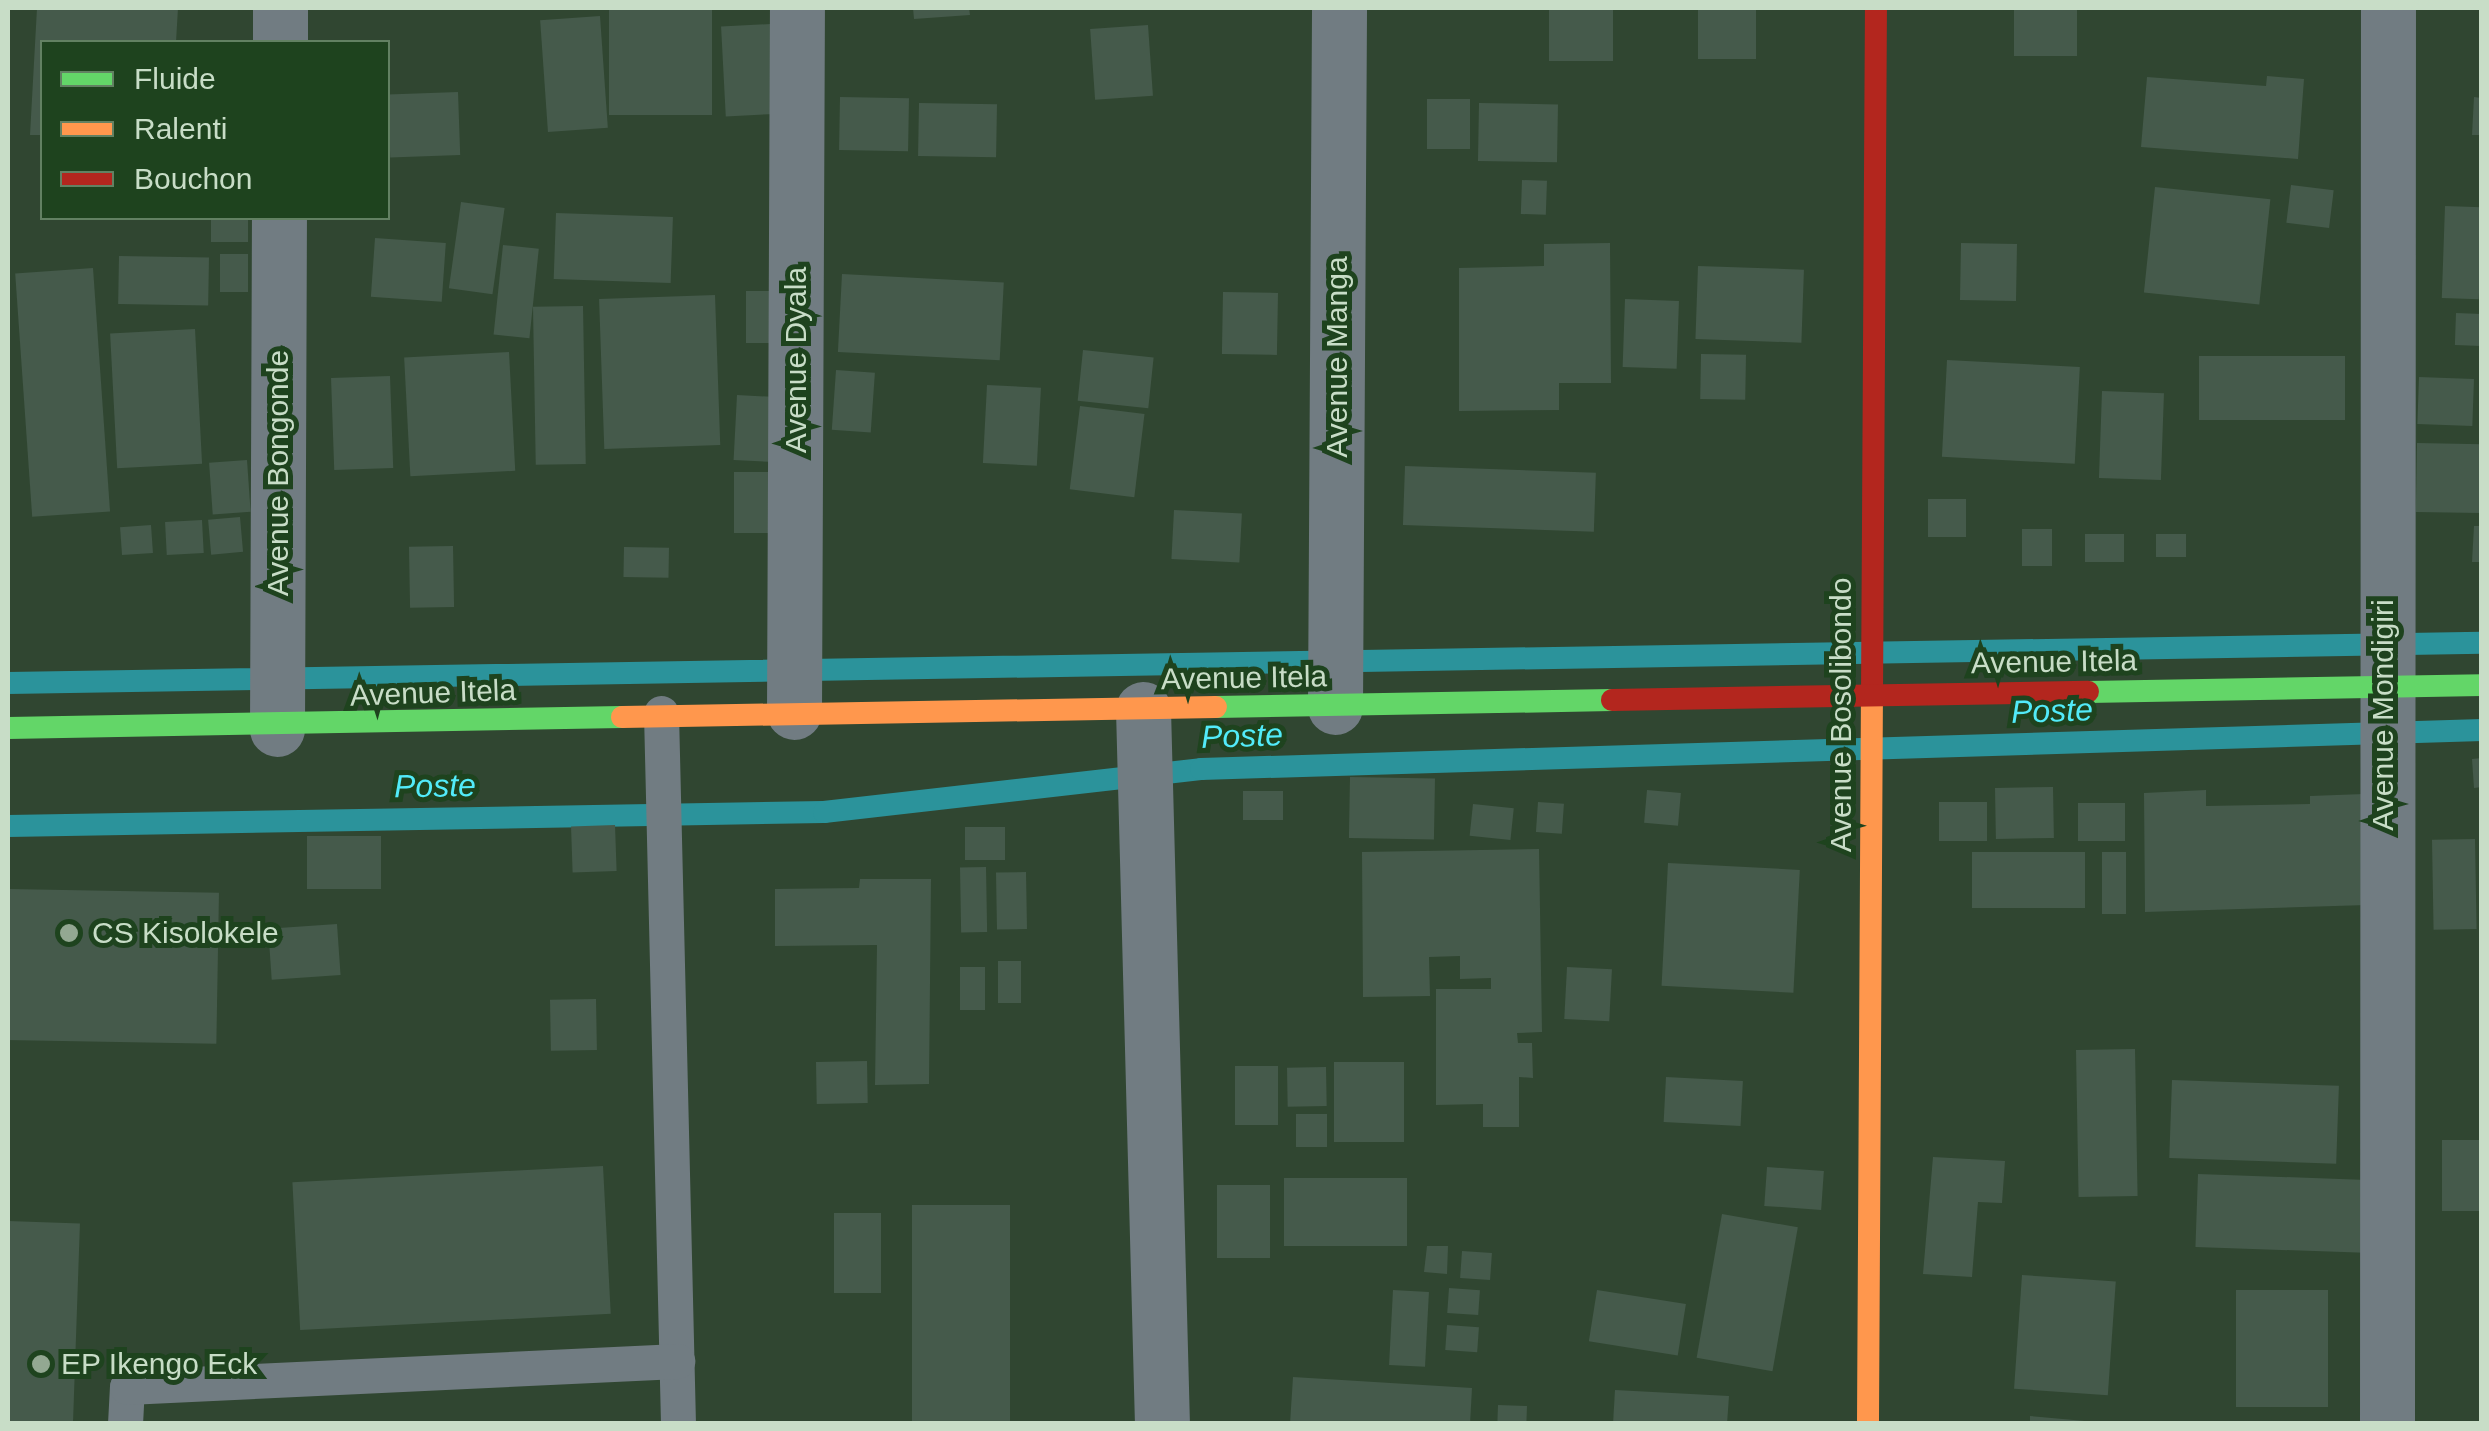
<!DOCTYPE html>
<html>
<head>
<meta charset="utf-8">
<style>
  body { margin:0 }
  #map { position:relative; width:2489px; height:1431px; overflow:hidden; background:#304631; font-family:Arial,sans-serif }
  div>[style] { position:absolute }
  .stream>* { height:22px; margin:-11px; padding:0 11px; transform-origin:11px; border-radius:11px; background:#2b939b }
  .building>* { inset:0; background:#455a4b; transform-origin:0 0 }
  .lane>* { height:35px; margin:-17.5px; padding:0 17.5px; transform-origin:17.5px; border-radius:17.5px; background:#717c82 }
  .street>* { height:55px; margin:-27.5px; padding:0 27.5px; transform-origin:27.5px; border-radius:27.5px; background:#717c82 }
  .fast>* { height:22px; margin:-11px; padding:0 11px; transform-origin:11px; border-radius:11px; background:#63d668 }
  .slow>* { height:22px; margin:-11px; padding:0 11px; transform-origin:11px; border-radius:11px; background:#ff974d }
  .jam>* { height:22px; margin:-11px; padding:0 11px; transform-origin:11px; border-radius:11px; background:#b3261e }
  .dots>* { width:28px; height:28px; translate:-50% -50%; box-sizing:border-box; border:5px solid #1e431e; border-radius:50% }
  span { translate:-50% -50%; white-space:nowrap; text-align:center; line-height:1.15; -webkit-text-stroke:10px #1e431e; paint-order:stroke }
  .street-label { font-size:30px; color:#c8ddc7 }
  .poi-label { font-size:30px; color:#c8ddc7 }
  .left { translate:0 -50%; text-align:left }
  .water-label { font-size:32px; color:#52ebf9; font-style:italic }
  .frame { position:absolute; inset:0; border:10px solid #c8ddc7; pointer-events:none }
  .legend { position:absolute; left:40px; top:40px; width:350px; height:180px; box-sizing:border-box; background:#1e431e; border:2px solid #628162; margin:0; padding:12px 18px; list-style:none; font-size:30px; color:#c8ddc7 }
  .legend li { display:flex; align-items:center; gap:20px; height:50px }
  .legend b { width:50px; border:2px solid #628162 }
</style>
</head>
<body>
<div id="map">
  <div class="stream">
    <div style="left:8px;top:683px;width:2474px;rotate:-0.93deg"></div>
    <div style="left:8px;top:826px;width:816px;rotate:-0.98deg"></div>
    <div style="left:824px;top:812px;width:379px;rotate:-6.5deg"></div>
    <div style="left:1201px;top:769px;width:1282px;rotate:-1.74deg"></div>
  </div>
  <div class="building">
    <div style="clip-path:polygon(37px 8px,178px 8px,176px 42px,42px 42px,42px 135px,30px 135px)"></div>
    <div style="left:609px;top:8px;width:103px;height:107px"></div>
    <div style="clip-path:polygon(913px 8px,969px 8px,970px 15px,914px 19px)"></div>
    <div style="left:1549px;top:8px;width:64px;height:53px"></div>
    <div style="left:1698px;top:8px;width:58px;height:51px"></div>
    <div style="left:2014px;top:8px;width:63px;height:48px"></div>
    <div style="left:600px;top:16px;width:112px;height:60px;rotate:86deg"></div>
    <div style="left:771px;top:24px;width:90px;height:50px;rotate:87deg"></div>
    <div style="left:1148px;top:25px;width:71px;height:58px;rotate:86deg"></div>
    <div style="clip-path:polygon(2267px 76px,2304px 79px,2298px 159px,2141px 147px,2147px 77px,2266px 86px)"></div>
    <div style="left:458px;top:92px;width:63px;height:70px;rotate:88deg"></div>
    <div style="left:840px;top:97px;width:69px;height:53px;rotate:1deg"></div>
    <div style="clip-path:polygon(2474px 97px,2482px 98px,2482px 135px,2472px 135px)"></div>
    <div style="left:1427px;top:99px;width:43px;height:50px"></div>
    <div style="left:919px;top:103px;width:78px;height:53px;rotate:1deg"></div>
    <div style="left:1479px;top:103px;width:79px;height:58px;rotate:1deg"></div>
    <div style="left:1522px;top:180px;width:25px;height:34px;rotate:2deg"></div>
    <div style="left:2291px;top:185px;width:43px;height:38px;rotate:7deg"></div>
    <div style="left:2155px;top:187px;width:116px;height:106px;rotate:6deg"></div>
    <div style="left:461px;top:202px;width:44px;height:87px;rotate:8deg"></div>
    <div style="left:2445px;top:206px;width:37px;height:92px;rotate:2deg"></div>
    <div style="left:556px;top:213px;width:117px;height:66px;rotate:2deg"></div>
    <div style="left:211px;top:218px;width:37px;height:24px"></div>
    <div style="left:375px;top:238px;width:71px;height:59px;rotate:4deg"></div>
    <div style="clip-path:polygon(1610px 243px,1611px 383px,1559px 383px,1559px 410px,1459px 411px,1459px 268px,1544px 266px,1544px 244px)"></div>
    <div style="left:1961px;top:243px;width:56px;height:57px;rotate:1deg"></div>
    <div style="left:503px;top:245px;width:36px;height:90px;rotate:6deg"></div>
    <div style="left:220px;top:254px;width:28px;height:38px"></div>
    <div style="left:119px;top:256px;width:90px;height:48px;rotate:1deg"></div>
    <div style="left:1698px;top:266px;width:106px;height:73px;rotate:2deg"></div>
    <div style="left:93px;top:268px;width:244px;height:78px;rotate:86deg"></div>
    <div style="left:842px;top:274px;width:162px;height:78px;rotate:3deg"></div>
    <div style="left:746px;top:291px;width:23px;height:52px"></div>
    <div style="left:1223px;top:292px;width:55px;height:62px;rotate:1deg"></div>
    <div style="left:715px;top:295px;width:150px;height:116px;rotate:88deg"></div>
    <div style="left:1625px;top:299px;width:54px;height:68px;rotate:2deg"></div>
    <div style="left:583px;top:306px;width:158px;height:50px;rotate:89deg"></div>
    <div style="left:2456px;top:313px;width:26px;height:32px;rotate:2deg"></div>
    <div style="left:195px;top:329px;width:135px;height:85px;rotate:87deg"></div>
    <div style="left:1083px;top:350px;width:71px;height:51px;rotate:6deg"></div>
    <div style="left:509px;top:352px;width:119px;height:105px;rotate:87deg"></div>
    <div style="left:1701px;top:354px;width:45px;height:45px;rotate:1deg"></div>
    <div style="left:2199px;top:356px;width:146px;height:64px"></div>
    <div style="left:1947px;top:360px;width:133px;height:97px;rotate:3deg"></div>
    <div style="left:836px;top:370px;width:39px;height:60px;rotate:4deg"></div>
    <div style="left:390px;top:376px;width:92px;height:59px;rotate:88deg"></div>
    <div style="left:2419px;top:377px;width:55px;height:47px;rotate:2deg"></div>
    <div style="left:987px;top:385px;width:54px;height:78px;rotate:3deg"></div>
    <div style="left:2102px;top:391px;width:62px;height:87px;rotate:2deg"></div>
    <div style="left:737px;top:395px;width:35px;height:65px;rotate:3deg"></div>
    <div style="left:1080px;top:406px;width:65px;height:84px;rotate:7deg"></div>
    <div style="left:2417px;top:443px;width:65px;height:69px;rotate:1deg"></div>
    <div style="left:247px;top:460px;width:52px;height:38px;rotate:86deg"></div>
    <div style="left:1405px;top:466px;width:191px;height:59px;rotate:2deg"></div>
    <div style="left:734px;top:472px;width:39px;height:61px"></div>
    <div style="left:1928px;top:499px;width:38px;height:38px"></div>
    <div style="left:1174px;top:510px;width:68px;height:49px;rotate:3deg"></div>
    <div style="left:240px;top:517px;width:35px;height:32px;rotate:85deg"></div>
    <div style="left:202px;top:520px;width:33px;height:37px;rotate:87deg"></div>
    <div style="left:151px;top:525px;width:28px;height:31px;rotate:86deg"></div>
    <div style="clip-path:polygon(2474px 526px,2482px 526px,2482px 562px,2472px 562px)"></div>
    <div style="left:2022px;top:529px;width:30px;height:37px"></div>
    <div style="left:2085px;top:534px;width:39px;height:28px"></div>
    <div style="left:2156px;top:534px;width:30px;height:23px"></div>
    <div style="left:453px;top:546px;width:61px;height:44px;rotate:89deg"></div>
    <div style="left:624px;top:547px;width:45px;height:30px;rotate:1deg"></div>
    <div style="clip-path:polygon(2482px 758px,2482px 787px,2474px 788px,2472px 759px)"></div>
    <div style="left:1350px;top:777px;width:85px;height:61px;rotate:1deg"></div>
    <div style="left:2053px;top:787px;width:51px;height:58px;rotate:89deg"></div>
    <div style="left:1647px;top:790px;width:34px;height:33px;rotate:5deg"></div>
    <div style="clip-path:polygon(2206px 790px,2206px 806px,2310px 804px,2310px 796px,2364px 794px,2367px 905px,2145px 912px,2144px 793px)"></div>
    <div style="left:1283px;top:791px;width:29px;height:40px;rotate:90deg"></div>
    <div style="left:1538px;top:802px;width:26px;height:30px;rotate:4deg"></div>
    <div style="left:1939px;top:802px;width:48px;height:39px"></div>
    <div style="left:2125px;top:803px;width:38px;height:47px;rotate:90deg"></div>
    <div style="left:1473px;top:804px;width:41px;height:32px;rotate:6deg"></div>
    <div style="left:615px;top:825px;width:46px;height:44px;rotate:88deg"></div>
    <div style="left:1005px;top:827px;width:33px;height:40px;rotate:90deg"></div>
    <div style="left:307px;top:836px;width:74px;height:53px"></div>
    <div style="left:2475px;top:839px;width:90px;height:43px;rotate:89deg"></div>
    <div style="clip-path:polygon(1539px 849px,1542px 1032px,1517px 1033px,1518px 1043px,1532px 1043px,1533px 1078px,1519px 1077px,1519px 1127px,1483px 1127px,1483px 1104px,1436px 1105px,1436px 989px,1491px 989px,1491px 978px,1460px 979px,1460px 956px,1429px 957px,1430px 996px,1363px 997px,1362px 852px)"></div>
    <div style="left:2085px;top:852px;width:56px;height:113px;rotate:90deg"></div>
    <div style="left:2102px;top:852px;width:24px;height:62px"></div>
    <div style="left:1668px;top:863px;width:132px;height:123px;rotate:3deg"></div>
    <div style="left:986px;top:867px;width:65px;height:26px;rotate:89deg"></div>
    <div style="left:1026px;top:872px;width:57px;height:30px;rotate:89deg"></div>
    <div style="clip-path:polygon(860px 879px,931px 879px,929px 1084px,875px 1085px,877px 945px,775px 946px,775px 889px,859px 888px)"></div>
    <div style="left:8px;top:889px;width:211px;height:151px;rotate:1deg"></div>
    <div style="left:337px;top:924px;width:51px;height:69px;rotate:86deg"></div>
    <div style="left:998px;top:961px;width:23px;height:42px"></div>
    <div style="left:985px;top:967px;width:43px;height:25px;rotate:90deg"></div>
    <div style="left:1567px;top:967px;width:45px;height:52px;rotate:3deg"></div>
    <div style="left:596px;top:999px;width:51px;height:46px;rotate:89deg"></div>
    <div style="left:2135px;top:1049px;width:147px;height:59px;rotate:89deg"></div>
    <div style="left:867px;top:1061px;width:42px;height:51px;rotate:89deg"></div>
    <div style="left:1404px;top:1062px;width:80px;height:70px;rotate:90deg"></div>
    <div style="left:1235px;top:1066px;width:43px;height:59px"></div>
    <div style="left:1326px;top:1067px;width:39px;height:39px;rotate:89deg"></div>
    <div style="left:1666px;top:1077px;width:77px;height:45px;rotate:3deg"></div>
    <div style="left:2172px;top:1080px;width:167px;height:78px;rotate:2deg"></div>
    <div style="left:1296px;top:1114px;width:31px;height:33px"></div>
    <div style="left:2442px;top:1140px;width:40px;height:71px"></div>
    <div style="clip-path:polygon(1933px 1157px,2005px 1161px,2002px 1203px,1978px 1202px,1972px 1277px,1923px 1274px)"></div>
    <div style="left:603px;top:1166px;width:148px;height:311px;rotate:87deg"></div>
    <div style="left:1767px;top:1167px;width:57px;height:39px;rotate:4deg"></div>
    <div style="left:2198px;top:1174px;width:169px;height:73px;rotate:2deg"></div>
    <div style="left:1284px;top:1178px;width:123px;height:68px"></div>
    <div style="left:1217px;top:1185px;width:53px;height:73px"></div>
    <div style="left:1010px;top:1205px;width:219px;height:98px;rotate:90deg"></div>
    <div style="left:834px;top:1213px;width:47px;height:80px"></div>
    <div style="left:1722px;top:1214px;width:77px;height:146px;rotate:10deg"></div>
    <div style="left:8px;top:1221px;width:72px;height:203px;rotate:2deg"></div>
    <div style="clip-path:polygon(1427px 1246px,1448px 1246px,1447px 1274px,1424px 1272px)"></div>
    <div style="left:1462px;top:1251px;width:30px;height:27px;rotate:4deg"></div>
    <div style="left:2022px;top:1275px;width:94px;height:114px;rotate:4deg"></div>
    <div style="left:1449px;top:1288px;width:31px;height:25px;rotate:4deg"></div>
    <div style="left:1393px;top:1290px;width:36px;height:75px;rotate:3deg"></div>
    <div style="left:1597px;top:1290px;width:90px;height:52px;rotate:9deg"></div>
    <div style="left:2236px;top:1290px;width:92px;height:117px"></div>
    <div style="left:1447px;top:1325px;width:32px;height:25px;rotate:4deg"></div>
    <div style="clip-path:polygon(1293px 1377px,1472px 1388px,1470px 1424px,1290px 1424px)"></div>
    <div style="clip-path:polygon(1615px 1390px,1729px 1396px,1727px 1424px,1613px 1424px)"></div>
    <div style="left:1498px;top:1405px;width:29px;height:19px;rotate:2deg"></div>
    <div style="clip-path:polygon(2030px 1416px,2085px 1421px,2085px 1424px,2030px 1424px)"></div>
  </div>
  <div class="lane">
    <div style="left:661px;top:713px;width:711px;rotate:88.63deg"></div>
    <div style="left:125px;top:1424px;width:37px;rotate:-87deg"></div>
    <div style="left:127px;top:1387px;width:551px;rotate:-2.71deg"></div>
  </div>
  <div class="street">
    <div style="left:280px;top:42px;width:34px;rotate:-90deg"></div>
    <div style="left:1335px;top:707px;width:699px;rotate:-89.67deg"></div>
    <div style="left:1143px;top:709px;width:715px;rotate:88.48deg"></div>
    <div style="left:794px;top:712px;width:704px;rotate:-89.76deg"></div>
    <div style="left:277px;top:729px;width:511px;rotate:-89.78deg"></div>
    <div style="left:2387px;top:1424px;width:1416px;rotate:-89.96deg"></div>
  </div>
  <div class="fast">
    <div style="left:2088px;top:692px;width:394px;rotate:-1deg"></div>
    <div style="left:1216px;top:707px;width:396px;rotate:-1deg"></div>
    <div style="left:8px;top:728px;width:614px;rotate:-1.03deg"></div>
  </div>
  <div class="slow">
    <div style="left:622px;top:717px;width:594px;rotate:-0.96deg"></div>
    <div style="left:1868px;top:1424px;width:729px;rotate:-89.69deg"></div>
  </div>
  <div class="jam">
    <div style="left:1872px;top:695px;width:687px;rotate:-89.67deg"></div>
    <div style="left:1612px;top:700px;width:476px;rotate:-1deg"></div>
  </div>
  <div class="dots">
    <div style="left:69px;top:933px;background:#93a892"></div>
    <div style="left:41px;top:1364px;background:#93a892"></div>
  </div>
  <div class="street-label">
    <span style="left:1337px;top:357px;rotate:-90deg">Avenue Manga</span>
    <span style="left:796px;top:360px;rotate:-90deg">Avenue Dyala</span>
    <span style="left:278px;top:473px;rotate:-90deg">Avenue Bongonde</span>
    <span style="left:2054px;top:662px;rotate:-1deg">Avenue Itela</span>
    <span style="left:1244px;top:678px;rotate:-1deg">Avenue Itela</span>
    <span style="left:433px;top:693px;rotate:-2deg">Avenue Itela</span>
    <span style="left:1841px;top:715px;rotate:-90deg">Avenue Bosolibondo</span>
    <span style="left:2383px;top:715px;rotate:-90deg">Avenue Mondigiri</span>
  </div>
  <div class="poi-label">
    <span class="left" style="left:92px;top:933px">CS Kisolokele</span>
    <span class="left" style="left:61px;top:1364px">EP Ikengo Eck</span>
  </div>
  <div class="water-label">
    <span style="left:2052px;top:711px;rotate:-2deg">Poste</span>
    <span style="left:1242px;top:736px;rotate:-2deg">Poste</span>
    <span style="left:435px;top:786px;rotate:-1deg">Poste</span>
  </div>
  <div class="frame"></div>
  <ul class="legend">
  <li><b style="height:12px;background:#63d668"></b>Fluide</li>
  <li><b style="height:12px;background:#ff974d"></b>Ralenti</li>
  <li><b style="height:12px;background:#b3261e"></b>Bouchon</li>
  </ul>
</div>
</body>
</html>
